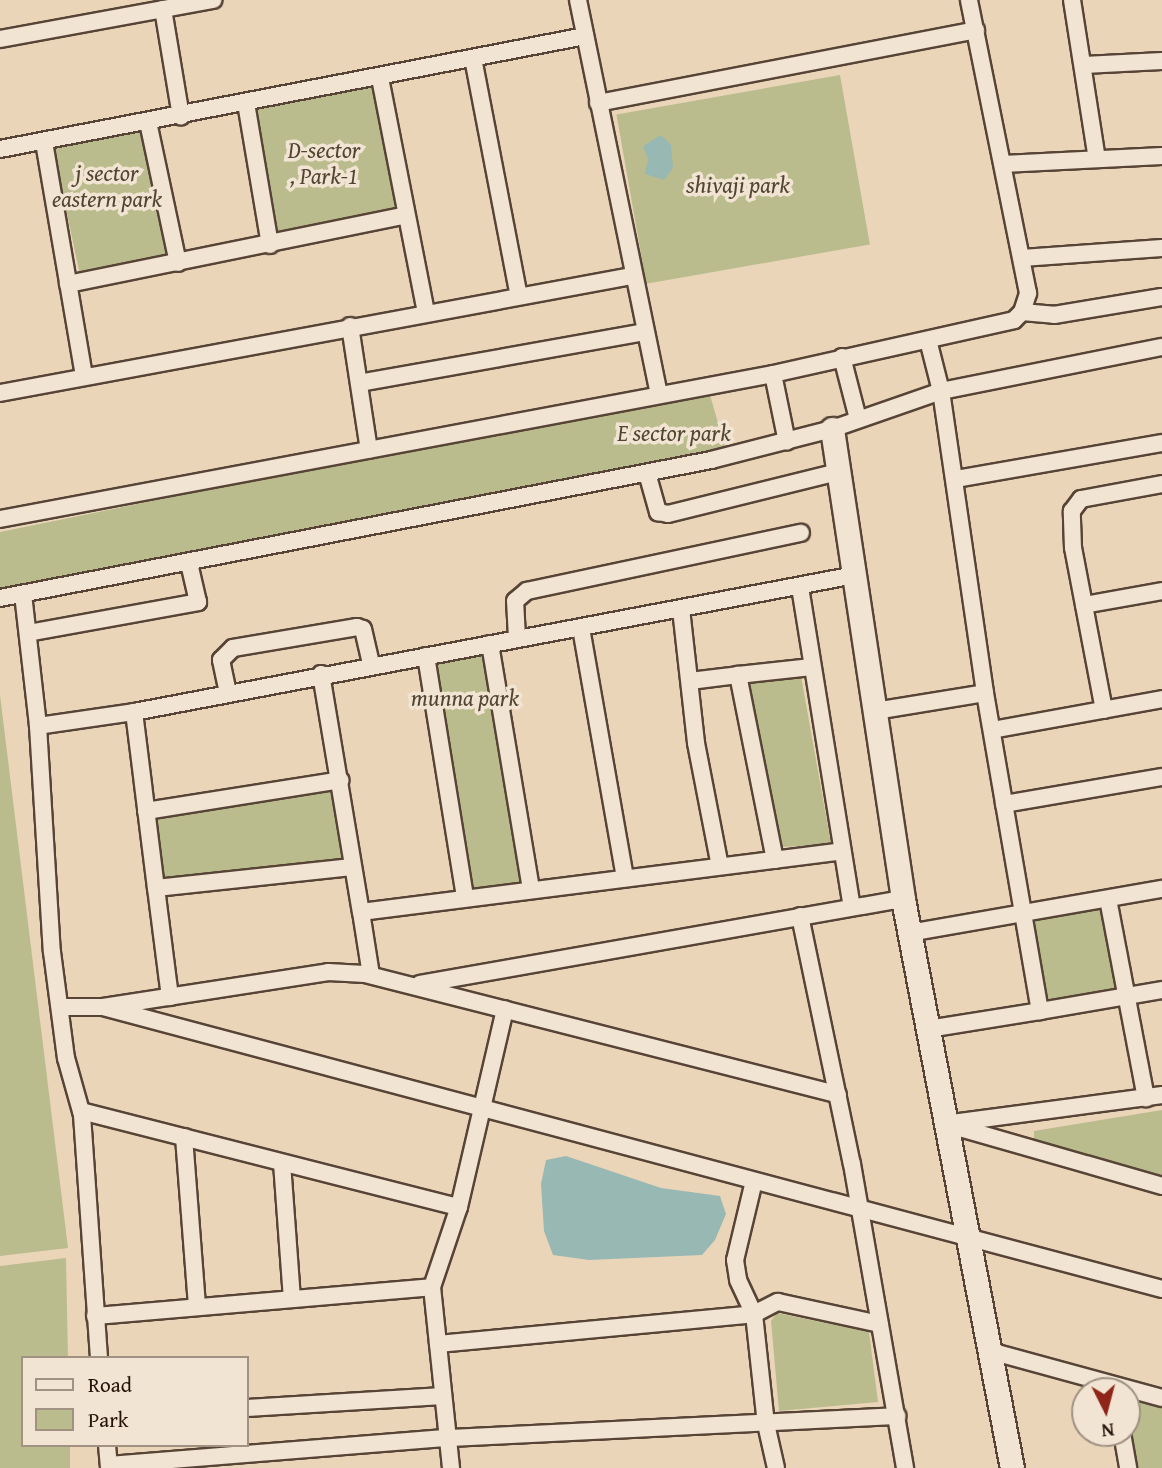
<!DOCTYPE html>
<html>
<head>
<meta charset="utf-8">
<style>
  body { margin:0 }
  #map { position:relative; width:1162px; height:1468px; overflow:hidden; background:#ead5b9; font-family:"Gentium Book Plus",serif }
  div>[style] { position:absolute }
  .green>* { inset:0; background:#babc8d; transform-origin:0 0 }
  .water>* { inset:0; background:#98b8b4 }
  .roads { filter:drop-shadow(2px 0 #574436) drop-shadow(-2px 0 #574436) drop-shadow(0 2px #574436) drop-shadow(0 -2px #574436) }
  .street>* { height:16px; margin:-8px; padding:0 8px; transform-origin:8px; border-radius:8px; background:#f1e4d2 }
  .secondary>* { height:23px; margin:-11.5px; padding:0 11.5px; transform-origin:11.5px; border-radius:11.5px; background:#f1e4d2 }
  span { translate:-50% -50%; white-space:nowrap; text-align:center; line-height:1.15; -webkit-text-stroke:7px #f1e4d2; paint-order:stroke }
  .park-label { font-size:23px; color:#524632; font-style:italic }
  .legend { position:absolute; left:21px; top:1356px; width:228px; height:91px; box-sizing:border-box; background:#f1e4d2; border:2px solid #a09182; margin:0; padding:9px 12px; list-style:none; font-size:21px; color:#26140b }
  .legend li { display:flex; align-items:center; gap:14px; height:35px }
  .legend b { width:35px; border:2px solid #a09182 }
  .north { position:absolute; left:1071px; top:1377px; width:70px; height:70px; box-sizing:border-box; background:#f1e4d2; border:2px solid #a09182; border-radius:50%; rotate:174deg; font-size:19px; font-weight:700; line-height:28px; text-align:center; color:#26140b }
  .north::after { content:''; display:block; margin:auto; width:24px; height:32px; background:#8f2418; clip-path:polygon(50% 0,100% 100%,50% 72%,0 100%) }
</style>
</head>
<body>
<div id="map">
  <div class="green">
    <div style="left:840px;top:75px;width:172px;height:227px;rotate:80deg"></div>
    <div style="clip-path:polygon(378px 86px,375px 95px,396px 214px,274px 236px,252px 110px)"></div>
    <div style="left:141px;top:129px;width:138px;height:90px;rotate:78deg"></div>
    <div style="clip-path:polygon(708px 388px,729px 461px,0 590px,0 532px)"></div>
    <div style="left:484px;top:655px;width:232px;height:51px;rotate:81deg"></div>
    <div style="clip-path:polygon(801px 676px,831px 844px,782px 847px,745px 682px)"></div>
    <div style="clip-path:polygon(0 695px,68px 1248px,0 1256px)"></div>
    <div style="clip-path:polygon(333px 788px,344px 862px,161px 878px,153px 817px)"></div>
    <div style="left:1103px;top:907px;width:82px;height:70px;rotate:80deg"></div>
    <div style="clip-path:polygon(1162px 1110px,1162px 1176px,1034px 1141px,1034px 1131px)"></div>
    <div style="clip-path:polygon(66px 1258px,68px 1358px,23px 1358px,23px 1445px,70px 1445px,70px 1468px,0 1468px,0 1266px)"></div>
    <div style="clip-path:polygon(777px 1313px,869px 1332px,878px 1402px,779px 1411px,771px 1321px)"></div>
    <div style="clip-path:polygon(1127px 1399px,1162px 1408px,1162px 1468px,1137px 1468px)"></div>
  </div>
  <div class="water">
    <div style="clip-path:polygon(661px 135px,671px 145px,673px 168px,664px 180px,645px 174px,648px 159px,643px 146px)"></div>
    <div style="clip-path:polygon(566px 1156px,661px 1188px,720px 1196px,726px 1214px,715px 1240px,702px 1255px,589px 1260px,553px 1255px,544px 1231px,541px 1184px,546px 1160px)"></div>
  </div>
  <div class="roads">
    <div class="street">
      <div style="left:578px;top:0;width:401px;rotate:78.4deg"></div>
      <div style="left:1072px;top:0;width:161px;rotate:81.1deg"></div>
      <div style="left:163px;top:9px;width:109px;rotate:80.5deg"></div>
      <div style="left:0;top:39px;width:217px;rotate:-10.4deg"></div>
      <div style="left:473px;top:58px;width:242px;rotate:79.1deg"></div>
      <div style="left:1084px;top:65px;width:78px;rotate:-2.9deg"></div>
      <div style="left:380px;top:78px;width:239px;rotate:78.9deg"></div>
      <div style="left:246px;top:103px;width:144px;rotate:80.4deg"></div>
      <div style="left:598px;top:103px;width:385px;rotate:-10.9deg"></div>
      <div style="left:148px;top:122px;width:144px;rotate:78deg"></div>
      <div style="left:44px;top:142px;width:236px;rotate:80.3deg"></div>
      <div style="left:0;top:149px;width:596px;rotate:-10.93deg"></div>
      <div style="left:1003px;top:164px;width:159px;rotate:-2.9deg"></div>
      <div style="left:1022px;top:258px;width:140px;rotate:-4.1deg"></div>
      <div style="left:68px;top:284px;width:345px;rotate:-11.5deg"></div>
      <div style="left:1022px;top:312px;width:32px;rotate:5deg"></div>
      <div style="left:1054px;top:315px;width:109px;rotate:-9.5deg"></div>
      <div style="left:350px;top:326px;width:125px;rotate:81.3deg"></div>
      <div style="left:928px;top:340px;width:53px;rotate:75.7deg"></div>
      <div style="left:941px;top:391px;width:305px;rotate:81.7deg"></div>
      <div style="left:985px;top:693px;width:323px;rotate:80.2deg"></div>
      <div style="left:1040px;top:1011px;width:124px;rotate:-9.8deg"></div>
      <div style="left:842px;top:357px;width:64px;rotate:75.5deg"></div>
      <div style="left:773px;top:374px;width:69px;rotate:78.4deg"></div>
      <div style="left:359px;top:383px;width:291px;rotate:-10.1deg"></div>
      <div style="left:0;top:393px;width:643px;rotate:-10.49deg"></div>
      <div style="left:647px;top:473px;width:41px;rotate:74.2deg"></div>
      <div style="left:658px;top:512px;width:10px;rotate:11deg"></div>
      <div style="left:668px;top:514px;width:175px;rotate:-13.9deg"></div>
      <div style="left:956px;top:479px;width:209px;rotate:-9.9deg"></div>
      <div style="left:0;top:519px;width:786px;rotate:-10.62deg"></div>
      <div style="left:773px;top:374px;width:247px;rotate:-12.6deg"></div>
      <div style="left:1014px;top:320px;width:11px;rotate:-45deg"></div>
      <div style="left:1022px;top:312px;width:20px;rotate:-72deg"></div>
      <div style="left:1028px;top:293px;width:299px;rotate:-101.4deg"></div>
      <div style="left:800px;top:587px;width:324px;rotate:80.8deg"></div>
      <div style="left:23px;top:594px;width:133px;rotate:83.5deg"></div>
      <div style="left:38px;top:726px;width:226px;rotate:86.5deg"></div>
      <div style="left:52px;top:952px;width:107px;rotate:82.5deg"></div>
      <div style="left:66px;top:1058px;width:59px;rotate:74.3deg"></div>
      <div style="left:82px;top:1115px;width:244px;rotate:86deg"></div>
      <div style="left:0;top:598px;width:724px;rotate:-10.98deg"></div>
      <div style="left:711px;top:460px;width:125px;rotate:-14.4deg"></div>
      <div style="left:832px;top:429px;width:115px;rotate:-19.2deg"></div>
      <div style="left:941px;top:391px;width:225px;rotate:-11.3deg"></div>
      <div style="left:1084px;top:605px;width:79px;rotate:-10.2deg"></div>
      <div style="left:681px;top:609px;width:135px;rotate:83.6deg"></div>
      <div style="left:696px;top:743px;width:125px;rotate:79deg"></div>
      <div style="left:581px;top:628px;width:254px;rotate:80deg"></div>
      <div style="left:28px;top:633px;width:173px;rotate:-10.3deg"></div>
      <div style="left:198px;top:602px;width:40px;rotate:-103deg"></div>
      <div style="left:517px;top:638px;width:37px;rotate:-93deg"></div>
      <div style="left:515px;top:601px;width:16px;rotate:-40deg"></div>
      <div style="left:527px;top:591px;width:280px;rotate:-12deg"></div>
      <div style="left:490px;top:644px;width:249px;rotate:80.5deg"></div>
      <div style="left:426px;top:656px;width:245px;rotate:80.8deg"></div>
      <div style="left:321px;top:674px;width:241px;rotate:80.5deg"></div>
      <div style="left:690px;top:681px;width:48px;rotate:-7.1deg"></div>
      <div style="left:228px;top:693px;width:34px;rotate:-102deg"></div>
      <div style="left:221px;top:660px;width:17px;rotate:-45deg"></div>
      <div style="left:233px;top:648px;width:126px;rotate:-9.6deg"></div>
      <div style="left:357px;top:627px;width:6px;rotate:18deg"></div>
      <div style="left:363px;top:629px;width:37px;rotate:77deg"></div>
      <div style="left:1104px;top:710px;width:165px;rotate:-100.8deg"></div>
      <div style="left:1073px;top:548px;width:37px;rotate:-92deg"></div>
      <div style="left:1072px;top:511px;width:15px;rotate:-53deg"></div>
      <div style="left:1081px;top:499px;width:82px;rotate:-10.5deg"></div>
      <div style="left:875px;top:711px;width:111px;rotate:-9.3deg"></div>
      <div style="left:134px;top:712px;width:177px;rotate:82.9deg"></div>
      <div style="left:156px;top:888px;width:197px;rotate:-6.1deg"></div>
      <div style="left:38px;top:726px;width:97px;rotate:-8.3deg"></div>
      <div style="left:134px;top:712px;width:734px;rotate:-10.76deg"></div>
      <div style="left:992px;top:730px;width:173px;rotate:-10.3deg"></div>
      <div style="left:1004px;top:804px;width:160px;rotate:-9.7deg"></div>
      <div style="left:146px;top:811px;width:197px;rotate:-9deg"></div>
      <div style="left:775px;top:860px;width:189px;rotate:-101.3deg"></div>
      <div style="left:738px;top:675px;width:74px;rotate:-6.2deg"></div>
      <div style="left:156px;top:888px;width:110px;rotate:82.7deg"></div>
      <div style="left:1108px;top:899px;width:203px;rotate:79.2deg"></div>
      <div style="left:800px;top:916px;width:253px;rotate:78.2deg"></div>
      <div style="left:852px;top:1164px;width:309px;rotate:80.1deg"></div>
      <div style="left:909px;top:933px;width:257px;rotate:-9.9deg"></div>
      <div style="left:371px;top:975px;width:64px;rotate:-99deg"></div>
      <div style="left:361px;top:912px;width:485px;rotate:-7.2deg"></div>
      <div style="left:420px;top:984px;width:490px;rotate:-10deg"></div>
      <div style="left:62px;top:1007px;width:41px"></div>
      <div style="left:103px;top:1007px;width:228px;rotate:-8.8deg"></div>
      <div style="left:328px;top:972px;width:37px;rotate:3deg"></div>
      <div style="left:365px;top:974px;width:488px;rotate:14.3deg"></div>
      <div style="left:103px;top:1007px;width:1096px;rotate:14.91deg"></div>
      <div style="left:928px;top:1029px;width:113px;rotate:-9.1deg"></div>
      <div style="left:81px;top:1111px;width:390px;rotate:14.3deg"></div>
      <div style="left:952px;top:1123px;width:212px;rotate:-7.6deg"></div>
      <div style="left:946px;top:1124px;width:225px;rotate:16deg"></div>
      <div style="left:184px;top:1137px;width:170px;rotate:85.6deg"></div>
      <div style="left:282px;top:1163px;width:136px;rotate:85.8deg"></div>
      <div style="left:754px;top:1181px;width:81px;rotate:103.5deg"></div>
      <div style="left:735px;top:1260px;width:20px;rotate:81deg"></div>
      <div style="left:738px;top:1280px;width:38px;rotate:65deg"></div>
      <div style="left:754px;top:1314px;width:27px;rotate:-27deg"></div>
      <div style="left:778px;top:1302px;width:104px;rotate:12.2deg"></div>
      <div style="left:432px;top:1287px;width:84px;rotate:-71.4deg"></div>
      <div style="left:459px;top:1207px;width:203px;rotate:-76.9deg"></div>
      <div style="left:95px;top:1316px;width:338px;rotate:-4.9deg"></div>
      <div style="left:432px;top:1287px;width:182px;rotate:84deg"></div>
      <div style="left:438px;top:1344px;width:317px;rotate:-5.4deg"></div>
      <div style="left:754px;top:1314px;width:111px;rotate:83.8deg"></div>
      <div style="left:766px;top:1424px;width:45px;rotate:77.2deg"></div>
      <div style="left:990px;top:1351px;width:178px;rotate:15.3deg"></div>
      <div style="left:247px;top:1408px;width:196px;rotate:-3.5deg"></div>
      <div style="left:1122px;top:1433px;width:36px;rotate:80deg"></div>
      <div style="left:107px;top:1445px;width:23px;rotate:85deg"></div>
      <div style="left:109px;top:1465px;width:340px;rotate:-4.6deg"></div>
      <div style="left:448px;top:1438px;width:450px;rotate:-2.8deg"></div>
    </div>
    <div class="secondary">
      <div style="left:832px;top:429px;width:475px;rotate:81.4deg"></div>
      <div style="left:903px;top:899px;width:579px;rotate:79.16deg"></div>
    </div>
  </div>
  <div class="park-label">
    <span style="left:324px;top:163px">D-sector<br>, Park-1</span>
    <span style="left:107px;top:186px">j sector<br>eastern park</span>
    <span style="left:738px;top:185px">shivaji park</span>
    <span style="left:674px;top:433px">E sector park</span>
    <span style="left:465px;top:698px">munna park</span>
  </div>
  <ul class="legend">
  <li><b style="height:9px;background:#f1e4d2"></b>Road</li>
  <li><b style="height:19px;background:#babc8d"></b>Park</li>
  </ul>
  <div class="north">N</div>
</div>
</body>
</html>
